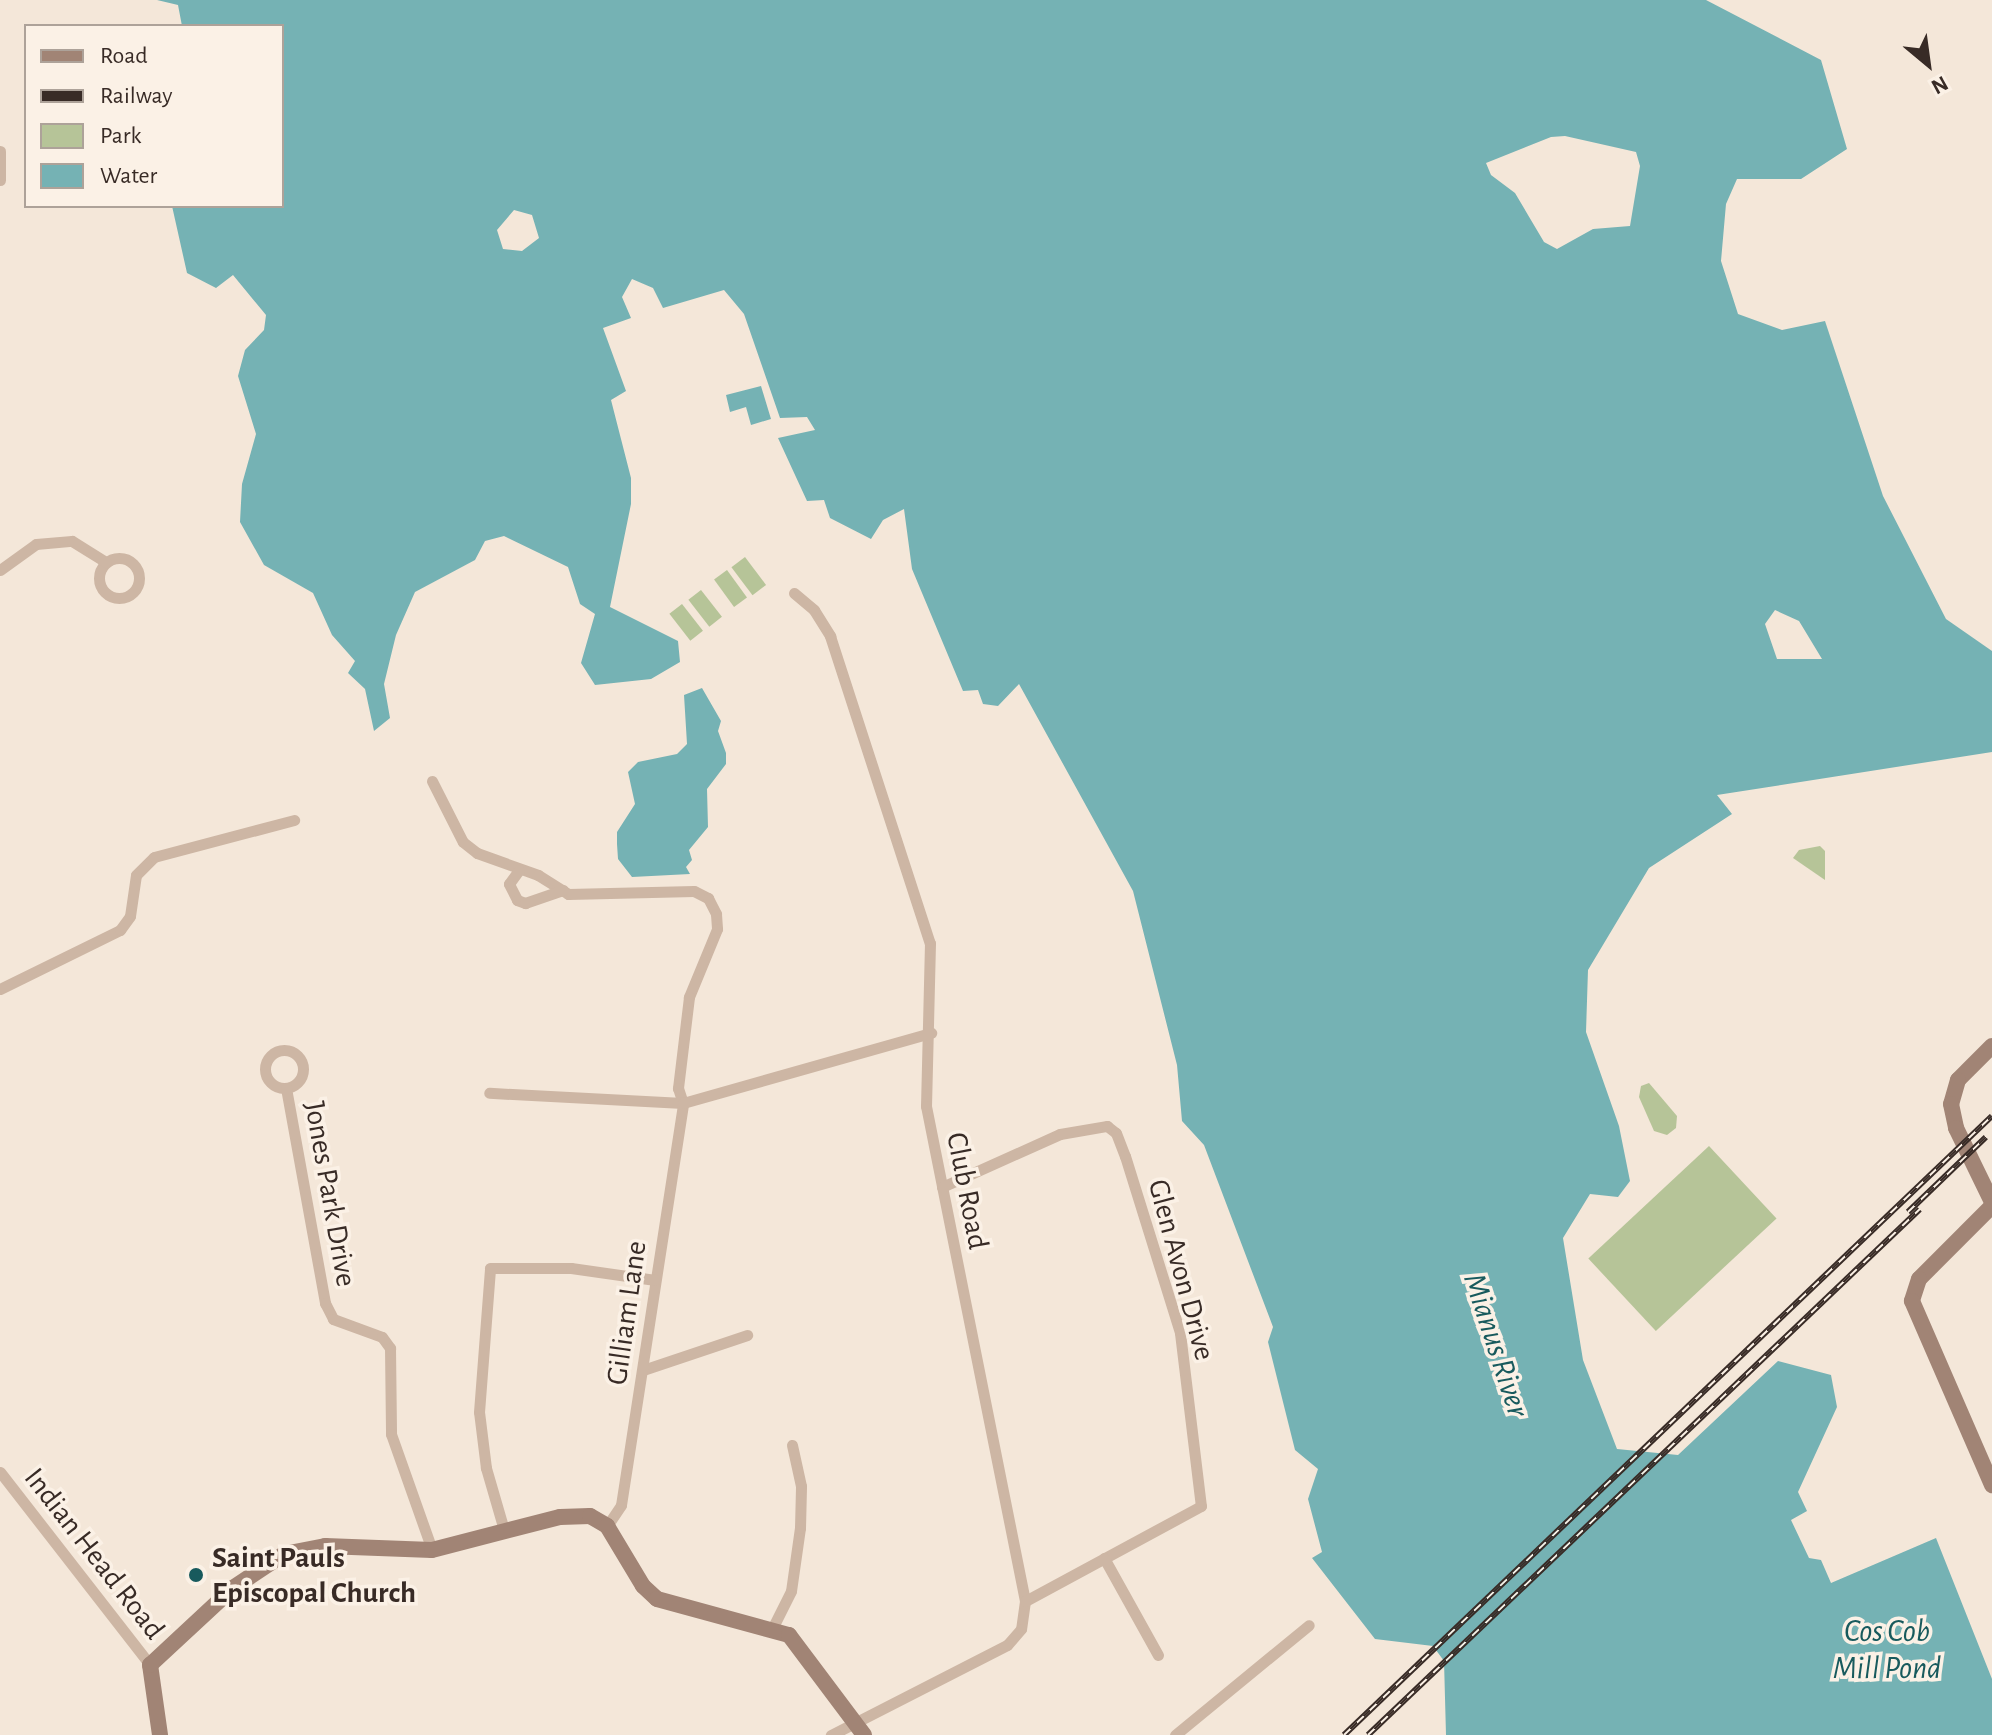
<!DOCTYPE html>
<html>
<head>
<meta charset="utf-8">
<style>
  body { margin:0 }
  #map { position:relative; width:1992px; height:1735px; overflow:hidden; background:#f4e7d9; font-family:"Alegreya Sans",sans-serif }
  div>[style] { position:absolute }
  .green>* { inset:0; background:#b6c498; transform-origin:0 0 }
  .water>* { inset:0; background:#75b2b4 }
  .street>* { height:11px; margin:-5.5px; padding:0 5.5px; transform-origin:5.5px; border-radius:5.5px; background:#cdb6a4 }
  .street>.ring { margin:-5.5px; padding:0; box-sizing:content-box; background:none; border:11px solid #cdb6a4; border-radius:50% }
  .secondary>* { height:16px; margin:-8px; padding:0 8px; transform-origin:8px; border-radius:8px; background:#a18475 }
  .rail>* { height:6px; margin-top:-3px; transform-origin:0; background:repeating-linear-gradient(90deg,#fbf1e6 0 9px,#382b26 0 18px); box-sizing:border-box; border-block:2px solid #382b26 }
  .dots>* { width:22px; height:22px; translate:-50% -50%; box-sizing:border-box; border:4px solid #fbf1e6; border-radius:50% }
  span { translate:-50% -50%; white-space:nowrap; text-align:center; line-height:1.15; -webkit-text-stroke:7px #fbf1e6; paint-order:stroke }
  .street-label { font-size:30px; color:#382b26 }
  .poi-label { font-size:30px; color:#382b26; font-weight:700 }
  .left { translate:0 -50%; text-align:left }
  .water-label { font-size:32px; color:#185a5d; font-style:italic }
  .legend { position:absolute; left:24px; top:24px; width:260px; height:184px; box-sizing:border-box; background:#fbf1e6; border:2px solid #ada299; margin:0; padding:10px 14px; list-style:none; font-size:24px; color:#382b26 }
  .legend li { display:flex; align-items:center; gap:16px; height:40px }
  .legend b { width:40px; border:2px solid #ada299 }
  .north { position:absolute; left:1888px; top:24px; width:80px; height:80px; -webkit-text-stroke:6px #fbf1e6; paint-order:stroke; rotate:151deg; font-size:22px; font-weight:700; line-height:32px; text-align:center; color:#382b26 }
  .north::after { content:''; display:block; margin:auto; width:28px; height:36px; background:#382b26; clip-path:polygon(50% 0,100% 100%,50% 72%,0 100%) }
</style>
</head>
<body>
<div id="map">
  <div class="green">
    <div style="left:745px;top:557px;width:35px;height:17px;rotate:53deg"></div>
    <div style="left:727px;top:570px;width:34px;height:16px;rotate:54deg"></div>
    <div style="left:701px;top:590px;width:34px;height:16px;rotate:52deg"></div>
    <div style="left:682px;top:604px;width:34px;height:16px;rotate:52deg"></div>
    <div style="clip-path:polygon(1820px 846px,1825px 851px,1825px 880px,1793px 858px,1799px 850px)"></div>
    <div style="clip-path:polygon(1649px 1083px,1677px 1116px,1676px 1128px,1667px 1135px,1654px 1131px,1639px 1097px,1641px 1086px)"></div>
    <div style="left:1709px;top:1146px;width:99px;height:165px;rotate:47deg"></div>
  </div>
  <div class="water">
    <div style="clip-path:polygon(evenodd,157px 0,1706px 0,1821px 60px,1847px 149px,1801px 179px,1737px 179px,1726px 204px,1721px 261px,1738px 314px,1782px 330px,1825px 321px,1883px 496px,1946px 619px,1992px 651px,1992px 752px,1717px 795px,1732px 814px,1649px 868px,1588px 970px,1586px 1032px,1619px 1126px,1630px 1181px,1618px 1197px,1590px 1194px,1563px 1238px,1583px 1360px,1617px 1449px,1678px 1455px,1778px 1361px,1831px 1375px,1837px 1407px,1798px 1492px,1807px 1511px,1791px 1520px,1809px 1558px,1821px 1560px,1831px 1583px,1936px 1538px,1992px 1679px,1992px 1735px,1446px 1735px,1444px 1661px,1433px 1646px,1375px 1639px,1312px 1558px,1322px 1552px,1308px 1499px,1318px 1469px,1295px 1450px,1268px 1342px,1273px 1327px,1204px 1145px,1182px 1121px,1177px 1065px,1133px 891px,1019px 684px,998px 706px,983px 704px,978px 690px,963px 691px,912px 569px,904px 509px,883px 520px,871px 539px,830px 518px,824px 500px,807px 501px,778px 438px,815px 430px,807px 417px,780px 418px,744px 314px,724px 290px,663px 308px,653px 288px,632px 279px,622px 297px,631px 318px,603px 328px,626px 391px,611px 400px,631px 478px,631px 504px,610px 607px,678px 641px,680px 662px,651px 679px,595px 685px,581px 663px,595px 614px,580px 604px,568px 567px,504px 536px,485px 541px,475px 560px,415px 592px,396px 635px,384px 684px,390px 718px,374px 731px,365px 689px,348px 673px,355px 661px,332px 635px,313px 593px,264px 565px,240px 522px,242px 484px,256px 434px,238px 376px,245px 350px,264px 330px,266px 315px,233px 275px,216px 288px,187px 273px,172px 206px,282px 206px,282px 26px,182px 26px,178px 5px,157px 0,1565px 136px,1636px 152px,1640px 166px,1630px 226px,1593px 229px,1557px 249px,1544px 242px,1515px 193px,1491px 175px,1486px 163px,1551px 137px,1565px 136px,157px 0,514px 210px,532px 215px,539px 238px,522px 251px,503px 249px,497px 230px,514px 210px,157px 0,1775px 610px,1799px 621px,1822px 659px,1777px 659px,1765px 624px,1775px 610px)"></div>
    <div style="clip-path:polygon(761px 386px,771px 419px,751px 425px,746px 407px,730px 412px,726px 395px)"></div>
    <div style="clip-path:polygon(702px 688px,721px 721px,718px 731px,726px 753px,726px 764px,707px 789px,708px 827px,689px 850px,692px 860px,686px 867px,690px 874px,632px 877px,618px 859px,617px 844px,617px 832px,635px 804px,628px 772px,638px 762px,677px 754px,687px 744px,684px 695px)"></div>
  </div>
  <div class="street">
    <div style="left:0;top:151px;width:29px;rotate:90deg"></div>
    <div class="ring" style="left:99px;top:558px;width:29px;height:29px"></div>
    <div style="left:0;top:570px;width:44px;rotate:-35.8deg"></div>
    <div style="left:36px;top:544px;width:36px;rotate:-5deg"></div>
    <div style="left:72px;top:541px;width:40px;rotate:32deg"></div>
    <div style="left:794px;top:593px;width:26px;rotate:40deg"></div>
    <div style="left:814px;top:610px;width:31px;rotate:58deg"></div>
    <div style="left:830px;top:636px;width:323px;rotate:72deg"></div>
    <div style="left:930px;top:943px;width:163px;rotate:91.4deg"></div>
    <div style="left:926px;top:1106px;width:505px;rotate:78.69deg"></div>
    <div style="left:1025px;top:1601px;width:28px;rotate:98deg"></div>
    <div style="left:1021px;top:1629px;width:21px;rotate:131deg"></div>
    <div style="left:1007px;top:1645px;width:198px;rotate:152.9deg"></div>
    <div style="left:432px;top:781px;width:68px;rotate:63.1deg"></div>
    <div style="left:463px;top:842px;width:18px;rotate:38deg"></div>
    <div style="left:477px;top:853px;width:65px;rotate:19.8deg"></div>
    <div style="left:538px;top:875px;width:36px;rotate:32deg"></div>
    <div style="left:568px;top:894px;width:126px;rotate:-1.4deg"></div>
    <div style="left:694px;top:891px;width:16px;rotate:27deg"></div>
    <div style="left:708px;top:898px;width:18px;rotate:63deg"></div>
    <div style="left:716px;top:914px;width:15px;rotate:86deg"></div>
    <div style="left:717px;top:929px;width:74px;rotate:112.4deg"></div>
    <div style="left:689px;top:997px;width:92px;rotate:96.9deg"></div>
    <div style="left:678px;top:1088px;width:16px;rotate:72deg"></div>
    <div style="left:683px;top:1103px;width:194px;rotate:-177deg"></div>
    <div style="left:519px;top:870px;width:17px;rotate:126deg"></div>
    <div style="left:509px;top:884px;width:18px;rotate:63deg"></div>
    <div style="left:517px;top:900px;width:9px;rotate:21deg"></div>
    <div style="left:525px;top:903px;width:40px;rotate:-18.9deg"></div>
    <div style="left:0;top:989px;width:134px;rotate:-26.2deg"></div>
    <div style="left:120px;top:930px;width:17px;rotate:-54deg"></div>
    <div style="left:130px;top:916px;width:41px;rotate:-81.7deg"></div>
    <div style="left:136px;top:875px;width:25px;rotate:-45deg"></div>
    <div style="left:154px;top:857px;width:145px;rotate:-14.8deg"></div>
    <div class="ring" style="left:265px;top:1050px;width:27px;height:27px"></div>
    <div style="left:286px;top:1088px;width:219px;rotate:79.7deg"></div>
    <div style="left:325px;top:1303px;width:18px;rotate:63deg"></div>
    <div style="left:333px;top:1319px;width:52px;rotate:20.2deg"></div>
    <div style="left:382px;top:1337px;width:14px;rotate:54deg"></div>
    <div style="left:390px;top:1348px;width:86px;rotate:89.3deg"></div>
    <div style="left:391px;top:1434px;width:123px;rotate:70.5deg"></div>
    <div style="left:942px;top:1187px;width:129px;rotate:-24.2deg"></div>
    <div style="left:1060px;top:1134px;width:48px;rotate:-9.7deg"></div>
    <div style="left:1107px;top:1126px;width:11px;rotate:38deg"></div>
    <div style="left:1116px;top:1133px;width:25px;rotate:69deg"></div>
    <div style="left:1125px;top:1156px;width:185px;rotate:72.7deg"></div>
    <div style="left:1180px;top:1333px;width:174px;rotate:83.1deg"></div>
    <div style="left:1201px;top:1506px;width:200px;rotate:151.6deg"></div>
    <div style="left:643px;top:1370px;width:110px;rotate:-18.6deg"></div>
    <div style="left:0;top:1472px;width:244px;rotate:52.1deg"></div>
    <div style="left:607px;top:1526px;width:25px;rotate:-56deg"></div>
    <div style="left:621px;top:1505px;width:407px;rotate:-81.2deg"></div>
    <div style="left:683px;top:1103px;width:258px;rotate:-15.8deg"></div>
    <div style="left:504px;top:1530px;width:65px;rotate:-106.2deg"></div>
    <div style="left:486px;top:1468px;width:56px;rotate:-97.1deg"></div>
    <div style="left:479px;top:1412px;width:144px;rotate:-85.6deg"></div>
    <div style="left:490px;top:1268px;width:81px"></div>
    <div style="left:571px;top:1268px;width:85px;rotate:8.1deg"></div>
    <div style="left:1104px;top:1558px;width:111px;rotate:60.9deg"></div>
    <div style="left:773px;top:1627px;width:40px;rotate:-63.4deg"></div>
    <div style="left:791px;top:1591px;width:64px;rotate:-81.9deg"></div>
    <div style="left:800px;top:1528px;width:42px;rotate:-88.6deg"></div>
    <div style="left:801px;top:1486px;width:42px;rotate:-102.4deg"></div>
    <div style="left:1175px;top:1735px;width:173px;rotate:-39.4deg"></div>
  </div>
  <div class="secondary">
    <div style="left:1992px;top:1046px;width:48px;rotate:135deg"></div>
    <div style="left:1958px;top:1080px;width:25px;rotate:106deg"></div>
    <div style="left:1951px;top:1104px;width:25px;rotate:78deg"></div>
    <div style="left:1956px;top:1128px;width:82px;rotate:64.1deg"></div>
    <div style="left:1992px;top:1206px;width:103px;rotate:135deg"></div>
    <div style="left:1919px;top:1279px;width:23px;rotate:108deg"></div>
    <div style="left:1912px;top:1301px;width:201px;rotate:66.5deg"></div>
    <div style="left:160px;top:1735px;width:71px;rotate:-98.1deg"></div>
    <div style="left:150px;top:1665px;width:113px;rotate:-42.9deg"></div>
    <div style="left:233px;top:1588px;width:61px;rotate:-33.7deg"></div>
    <div style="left:284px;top:1554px;width:42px;rotate:-11deg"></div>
    <div style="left:325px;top:1546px;width:107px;rotate:2.1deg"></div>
    <div style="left:432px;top:1550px;width:132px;rotate:-14.5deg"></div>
    <div style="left:560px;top:1517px;width:30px;rotate:-2deg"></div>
    <div style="left:590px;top:1516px;width:20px;rotate:30deg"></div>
    <div style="left:607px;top:1526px;width:70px;rotate:59deg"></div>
    <div style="left:643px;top:1586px;width:19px;rotate:43deg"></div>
    <div style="left:657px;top:1599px;width:137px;rotate:15.3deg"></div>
    <div style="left:789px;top:1635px;width:125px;rotate:53.1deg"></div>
  </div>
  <div class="rail">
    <div style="left:1908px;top:1212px;width:108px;rotate:-43.9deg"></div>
    <div style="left:1344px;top:1735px;width:896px;rotate:-43.69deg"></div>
    <div style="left:1368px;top:1735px;width:762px;rotate:-43.62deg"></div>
  </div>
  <div class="dots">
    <div style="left:196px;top:1575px;background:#185a5d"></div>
  </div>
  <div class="street-label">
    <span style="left:967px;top:1191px;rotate:79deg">Club Road</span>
    <span style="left:330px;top:1194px;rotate:80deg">Jones Park Drive</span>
    <span style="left:1181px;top:1270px;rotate:75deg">Glen Avon Drive</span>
    <span style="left:627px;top:1313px;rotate:-82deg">Gilliam Lane</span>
    <span style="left:94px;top:1554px;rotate:52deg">Indian Head Road</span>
  </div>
  <div class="poi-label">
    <span class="left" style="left:212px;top:1575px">Saint Pauls<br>Episcopal Church</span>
  </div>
  <div class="water-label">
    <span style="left:1496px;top:1345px;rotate:72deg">Mianus River</span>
    <span style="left:1887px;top:1650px">Cos Cob<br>Mill Pond</span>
  </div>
  <ul class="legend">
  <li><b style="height:10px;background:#a18475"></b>Road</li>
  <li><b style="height:10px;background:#382b26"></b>Railway</li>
  <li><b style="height:22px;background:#b6c498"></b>Park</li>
  <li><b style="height:22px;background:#75b2b4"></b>Water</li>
  </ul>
  <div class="north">N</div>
</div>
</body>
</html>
